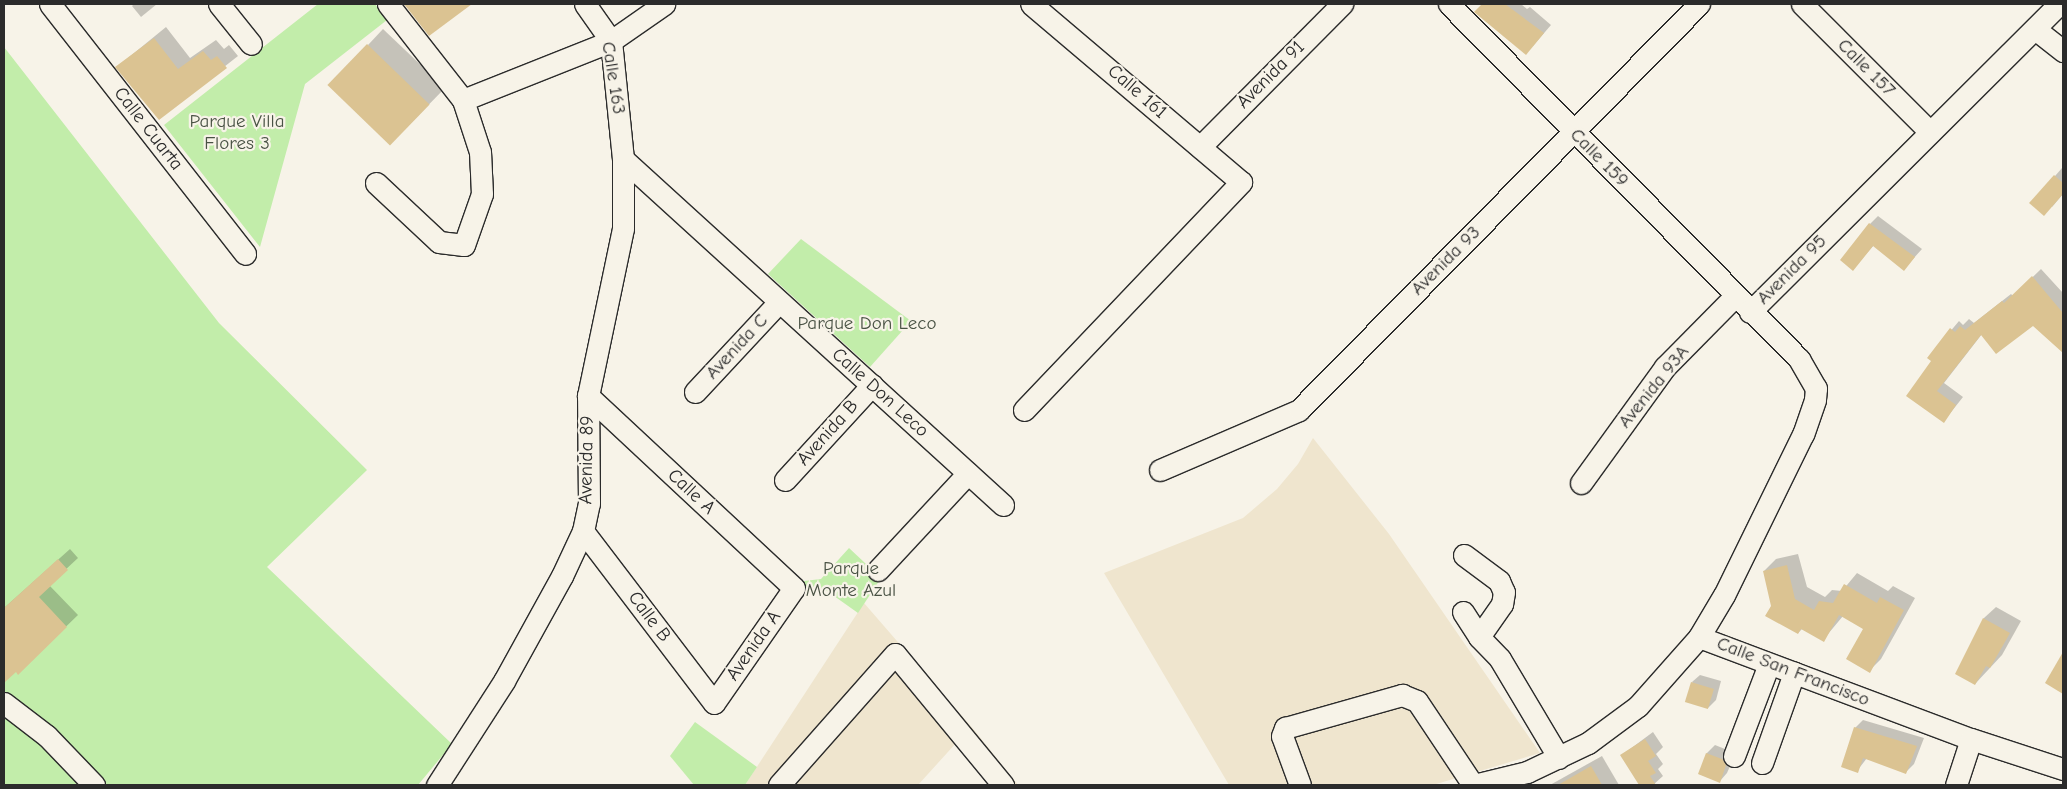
<!DOCTYPE html>
<html>
<head>
<meta charset="utf-8">
<style>
  body { margin:0 }
  #map { position:relative; width:2067px; height:789px; overflow:hidden; background:#f7f3e8; font-family:"Comic Neue",sans-serif }
  div>[style] { position:absolute }
  .built>* { inset:0; background:#efe5ce }
  .green>* { inset:0; background:#c2edaa }
  .shadow>* { inset:0; background:#0003 }
  .building>* { inset:0; background:#dbc392; transform-origin:0 0 }
  .roads { filter:drop-shadow(1px 0 #2b2b2b) drop-shadow(-1px 0 #2b2b2b) drop-shadow(0 1px #2b2b2b) drop-shadow(0 -1px #2b2b2b) }
  .minor>* { height:21px; margin:-10.5px; padding:0 10.5px; transform-origin:10.5px; border-radius:10.5px; background:#f7f3e8 }
  span { translate:-50% -50%; white-space:nowrap; text-align:center; line-height:1.15; -webkit-text-stroke:4.5px #f7f3e8; paint-order:stroke }
  .street-label { font-size:19px; color:#2b2b2b }
  .park-label { font-size:19px; color:#495244 }
  .frame { position:absolute; inset:0; border:5px solid #2b2b2b; pointer-events:none }
</style>
</head>
<body>
<div id="map">
  <div class="built">
    <div style="clip-path:polygon(1313px 438px,1389px 534px,1540px 753px,1433px 785px,1229px 785px,1104px 573px,1243px 518px,1277px 489px,1298px 464px)"></div>
    <div style="clip-path:polygon(864px 603px,975px 731px,1018px 785px,991px 785px,957px 742px,918px 785px,745px 785px)"></div>
  </div>
  <div class="green">
    <div style="clip-path:polygon(318px 4px,375px 4px,387px 20px,305px 84px,260px 247px,164px 125px)"></div>
    <div style="clip-path:polygon(4px 47px,219px 323px,367px 470px,267px 567px,452px 744px,418px 785px,4px 785px)"></div>
    <div style="clip-path:polygon(801px 239px,911px 321px,870px 367px,768px 274px)"></div>
    <div style="clip-path:polygon(849px 548px,881px 578px,858px 613px,827px 591px,803px 591px,804px 581px,821px 579px)"></div>
    <div style="clip-path:polygon(695px 722px,757px 767px,745px 785px,694px 785px,670px 756px)"></div>
  </div>
  <div class="shadow">
    <div style="clip-path:polygon(134px 4px,157px 4px,141px 17px,132px 6px)"></div>
    <div style="clip-path:polygon(405px 4px,470px 4px,429px 34px)"></div>
    <div style="clip-path:polygon(1483px 4px,1521px 4px,1527px 9px,1530px 7px,1551px 25px,1533px 46px,1476px 12px)"></div>
    <div style="clip-path:polygon(166px 27px,190px 58px,216px 40px,224px 49px,229px 45px,238px 56px,159px 118px,117px 67px)"></div>
    <div style="clip-path:polygon(383px 29px,445px 88px,407px 127px,368px 45px)"></div>
    <div style="clip-path:polygon(2062px 168px,2063px 194px,2052px 207px,2055px 176px)"></div>
    <div style="clip-path:polygon(1878px 216px,1922px 249px,1904px 269px,1874px 245px,1853px 269px,1870px 224px)"></div>
    <div style="clip-path:polygon(2041px 269px,2063px 293px,2061px 349px,2033px 324px,1982px 334px,1944px 383px,1963px 397px,1944px 421px,1908px 396px,1932px 361px,1928px 358px,1959px 321px,1963px 325px,1969px 319px,1974px 323px,2011px 294px,2013px 296px)"></div>
    <div style="clip-path:polygon(70px 549px,78px 558px,49px 585px,78px 615px,18px 673px,16px 670px,9px 677px,4px 671px,4px 608px)"></div>
    <div style="clip-path:polygon(1798px 554px,1807px 587px,1825px 597px,1832px 590px,1842px 591px,1857px 573px,1888px 591px,1893px 586px,1915px 598px,1881px 659px,1869px 671px,1864px 629px,1843px 616px,1823px 640px,1802px 629px,1798px 633px,1772px 606px,1764px 571px,1776px 559px)"></div>
    <div style="clip-path:polygon(1996px 607px,2021px 621px,2002px 655px,1975px 684px,1984px 618px)"></div>
    <div style="clip-path:polygon(1700px 675px,1721px 681px,1716px 700px,1708px 708px,1692px 682px)"></div>
    <div style="clip-path:polygon(1863px 720px,1924px 738px,1914px 764px,1906px 772px,1867px 758px,1857px 771px,1855px 728px)"></div>
    <div style="clip-path:polygon(1653px 732px,1663px 747px,1656px 754px,1663px 764px,1658px 769px,1663px 776px,1653px 785px,1641px 785px,1622px 755px)"></div>
    <div style="clip-path:polygon(1715px 745px,1730px 751px,1734px 757px,1727px 773px,1720px 781px,1699px 774px,1707px 753px)"></div>
    <div style="clip-path:polygon(1602px 756px,1619px 785px,1550px 785px)"></div>
  </div>
  <div class="building">
    <div style="clip-path:polygon(404px 4px,472px 4px,429px 36px)"></div>
    <div style="clip-path:polygon(1482px 4px,1505px 4px,1544px 33px,1526px 55px,1474px 12px)"></div>
    <div style="clip-path:polygon(154px 38px,178px 69px,203px 51px,211px 60px,217px 56px,227px 68px,159px 120px,115px 67px)"></div>
    <div style="left:367px;top:44px;width:87px;height:57px;rotate:44deg"></div>
    <div style="clip-path:polygon(2054px 175px,2063px 183px,2063px 194px,2044px 216px,2029px 203px)"></div>
    <div style="clip-path:polygon(1869px 223px,1915px 257px,1904px 271px,1873px 246px,1853px 271px,1840px 260px)"></div>
    <div style="clip-path:polygon(2032px 276px,2063px 313px,2063px 353px,2033px 326px,1996px 354px,1981px 335px,1937px 391px,1956px 405px,1944px 423px,1906px 396px,1931px 361px,1927px 358px,1950px 328px,1955px 332px,1960px 326px,1965px 330px,2002px 301px,2004px 303px)"></div>
    <div style="clip-path:polygon(58px 559px,68px 570px,39px 597px,67px 627px,18px 675px,16px 672px,4px 683px,4px 608px)"></div>
    <div style="clip-path:polygon(1787px 565px,1795px 599px,1814px 610px,1819px 601px,1833px 603px,1844px 584px,1877px 603px,1880px 597px,1904px 610px,1870px 673px,1846px 659px,1863px 629px,1839px 615px,1824px 642px,1801px 629px,1798px 634px,1765px 616px,1771px 606px,1763px 571px)"></div>
    <div style="clip-path:polygon(1983px 618px,2010px 633px,1990px 668px,1986px 666px,1975px 685px,1955px 674px)"></div>
    <div style="clip-path:polygon(2063px 652px,2063px 694px,2045px 683px)"></div>
    <div style="left:1691px;top:682px;width:24px;height:21px;rotate:17deg"></div>
    <div style="clip-path:polygon(1854px 727px,1917px 746px,1906px 774px,1863px 758px,1858px 773px,1841px 767px)"></div>
    <div style="clip-path:polygon(1645px 739px,1656px 756px,1648px 761px,1656px 773px,1650px 776px,1656px 785px,1639px 785px,1620px 755px)"></div>
    <div style="clip-path:polygon(1706px 753px,1722px 759px,1726px 765px,1720px 783px,1698px 774px)"></div>
    <div style="clip-path:polygon(1591px 766px,1602px 785px,1558px 785px)"></div>
  </div>
  <div class="roads">
    <div class="minor">
      <div style="left:50px;top:4px;width:317px;rotate:52deg"></div>
      <div style="left:219px;top:4px;width:51px;rotate:51.3deg"></div>
      <div style="left:1449px;top:4px;width:499px;rotate:45.4deg"></div>
      <div style="left:1799px;top:359px;width:34px;rotate:60deg"></div>
      <div style="left:1816px;top:388px;width:12px;rotate:95deg"></div>
      <div style="left:1815px;top:400px;width:36px;rotate:109deg"></div>
      <div style="left:1803px;top:434px;width:179px;rotate:116.1deg"></div>
      <div style="left:1724px;top:595px;width:49px;rotate:120.8deg"></div>
      <div style="left:1802px;top:4px;width:181px;rotate:45deg"></div>
      <div style="left:2035px;top:29px;width:36px;rotate:38deg"></div>
      <div style="left:463px;top:100px;width:159px;rotate:-21.7deg"></div>
      <div style="left:611px;top:41px;width:65px;rotate:-34.9deg"></div>
      <div style="left:1200px;top:147px;width:202px;rotate:-45.2deg"></div>
      <div style="left:623px;top:159px;width:514px;rotate:42.32deg"></div>
      <div style="left:376px;top:183px;width:86px;rotate:43.1deg"></div>
      <div style="left:439px;top:242px;width:25px;rotate:7deg"></div>
      <div style="left:464px;top:245px;width:54px;rotate:-70.6deg"></div>
      <div style="left:482px;top:194px;width:42px;rotate:-92.7deg"></div>
      <div style="left:480px;top:152px;width:55px;rotate:-108.1deg"></div>
      <div style="left:463px;top:100px;width:122px;rotate:-128deg"></div>
      <div style="left:1750px;top:312px;width:436px;rotate:-44.9deg"></div>
      <div style="left:695px;top:392px;width:123px;rotate:-47deg"></div>
      <div style="left:1024px;top:410px;width:315px;rotate:-46.4deg"></div>
      <div style="left:1241px;top:182px;width:275px;rotate:-139.7deg"></div>
      <div style="left:1160px;top:470px;width:151px;rotate:-23.3deg"></div>
      <div style="left:1299px;top:410px;width:570px;rotate:-45.43deg"></div>
      <div style="left:785px;top:480px;width:129px;rotate:-47.5deg"></div>
      <div style="left:1581px;top:483px;width:143px;rotate:-54.1deg"></div>
      <div style="left:1665px;top:367px;width:100px;rotate:-45.4deg"></div>
      <div style="left:583px;top:531px;width:216px;rotate:52.7deg"></div>
      <div style="left:714px;top:703px;width:140px;rotate:-55.2deg"></div>
      <div style="left:794px;top:588px;width:282px;rotate:-137deg"></div>
      <div style="left:1464px;top:555px;width:44px;rotate:36.6deg"></div>
      <div style="left:1499px;top:581px;width:12px;rotate:66deg"></div>
      <div style="left:1504px;top:592px;width:12px;rotate:99deg"></div>
      <div style="left:1502px;top:604px;width:40px;rotate:124.9deg"></div>
      <div style="left:1479px;top:637px;width:30px;rotate:46deg"></div>
      <div style="left:1500px;top:659px;width:115px;rotate:59.2deg"></div>
      <div style="left:878px;top:570px;width:132px;rotate:-47.1deg"></div>
      <div style="left:1463px;top:612px;width:30px;rotate:57deg"></div>
      <div style="left:4px;top:703px;width:54px;rotate:37.5deg"></div>
      <div style="left:47px;top:736px;width:68px;rotate:46.2deg"></div>
      <div style="left:1734px;top:756px;width:98px;rotate:-69.2deg"></div>
      <div style="left:1762px;top:763px;width:96px;rotate:-70.4deg"></div>
      <div style="left:437px;top:785px;width:124px;rotate:-57.2deg"></div>
      <div style="left:504px;top:681px;width:120px;rotate:-61.1deg"></div>
      <div style="left:562px;top:576px;width:50px;rotate:-65deg"></div>
      <div style="left:583px;top:531px;width:29px;rotate:-78deg"></div>
      <div style="left:589px;top:503px;width:107px;rotate:-90.5deg"></div>
      <div style="left:588px;top:396px;width:172px;rotate:-78.2deg"></div>
      <div style="left:623px;top:228px;width:69px;rotate:-90deg"></div>
      <div style="left:623px;top:159px;width:119px;rotate:-95.8deg"></div>
      <div style="left:611px;top:41px;width:45px;rotate:-125.1deg"></div>
      <div style="left:779px;top:785px;width:175px;rotate:-48.5deg"></div>
      <div style="left:895px;top:654px;width:170px;rotate:50.5deg"></div>
      <div style="left:1300px;top:785px;width:52px;rotate:-110.2deg"></div>
      <div style="left:1282px;top:736px;width:9px;rotate:-69deg"></div>
      <div style="left:1285px;top:728px;width:122px;rotate:-15.8deg"></div>
      <div style="left:1402px;top:695px;width:16px;rotate:22deg"></div>
      <div style="left:1417px;top:701px;width:101px;rotate:56.3deg"></div>
      <div style="left:1474px;top:785px;width:55px;rotate:-13.8deg"></div>
      <div style="left:1527px;top:772px;width:68px;rotate:-25.4deg"></div>
      <div style="left:1588px;top:743px;width:62px;rotate:-36.5deg"></div>
      <div style="left:1638px;top:706px;width:92px;rotate:-48.5deg"></div>
      <div style="left:1699px;top:637px;width:290px;rotate:20.6deg"></div>
      <div style="left:1971px;top:739px;width:97px;rotate:18.1deg"></div>
      <div style="left:1956px;top:785px;width:48px;rotate:-71.9deg"></div>
    </div>
  </div>
  <div class="street-label">
    <span style="left:1866px;top:68px;rotate:45deg">Calle 157</span>
    <span style="left:1271px;top:75px;rotate:-45deg">Avenida 91</span>
    <span style="left:613px;top:78px;rotate:81deg">Calle 163</span>
    <span style="left:1137px;top:92px;rotate:41deg">Calle 161</span>
    <span style="left:148px;top:129px;rotate:52deg">Calle Cuarta</span>
    <span style="left:1599px;top:158px;rotate:45deg">Calle 159</span>
    <span style="left:1446px;top:261px;rotate:-45deg">Avenida 93</span>
    <span style="left:1792px;top:270px;rotate:-45deg">Avenida 95</span>
    <span style="left:737px;top:347px;rotate:-47deg">Avenida C</span>
    <span style="left:1654px;top:387px;rotate:-51deg">Avenida 93A</span>
    <span style="left:880px;top:393px;rotate:42deg">Calle Don Leco</span>
    <span style="left:828px;top:433px;rotate:-48deg">Avenida B</span>
    <span style="left:587px;top:460px;rotate:-89deg">Avenida 89</span>
    <span style="left:691px;top:492px;rotate:43deg">Calle A</span>
    <span style="left:649px;top:617px;rotate:53deg">Calle B</span>
    <span style="left:754px;top:646px;rotate:-55deg">Avenida A</span>
    <span style="left:1793px;top:672px;rotate:21deg">Calle San Francisco</span>
  </div>
  <div class="park-label">
    <span style="left:237px;top:133px">Parque Villa<br>Flores 3</span>
    <span style="left:867px;top:324px">Parque Don Leco</span>
    <span style="left:851px;top:580px">Parque<br>Monte Azul</span>
  </div>
  <div class="frame"></div>
</div>
</body>
</html>
